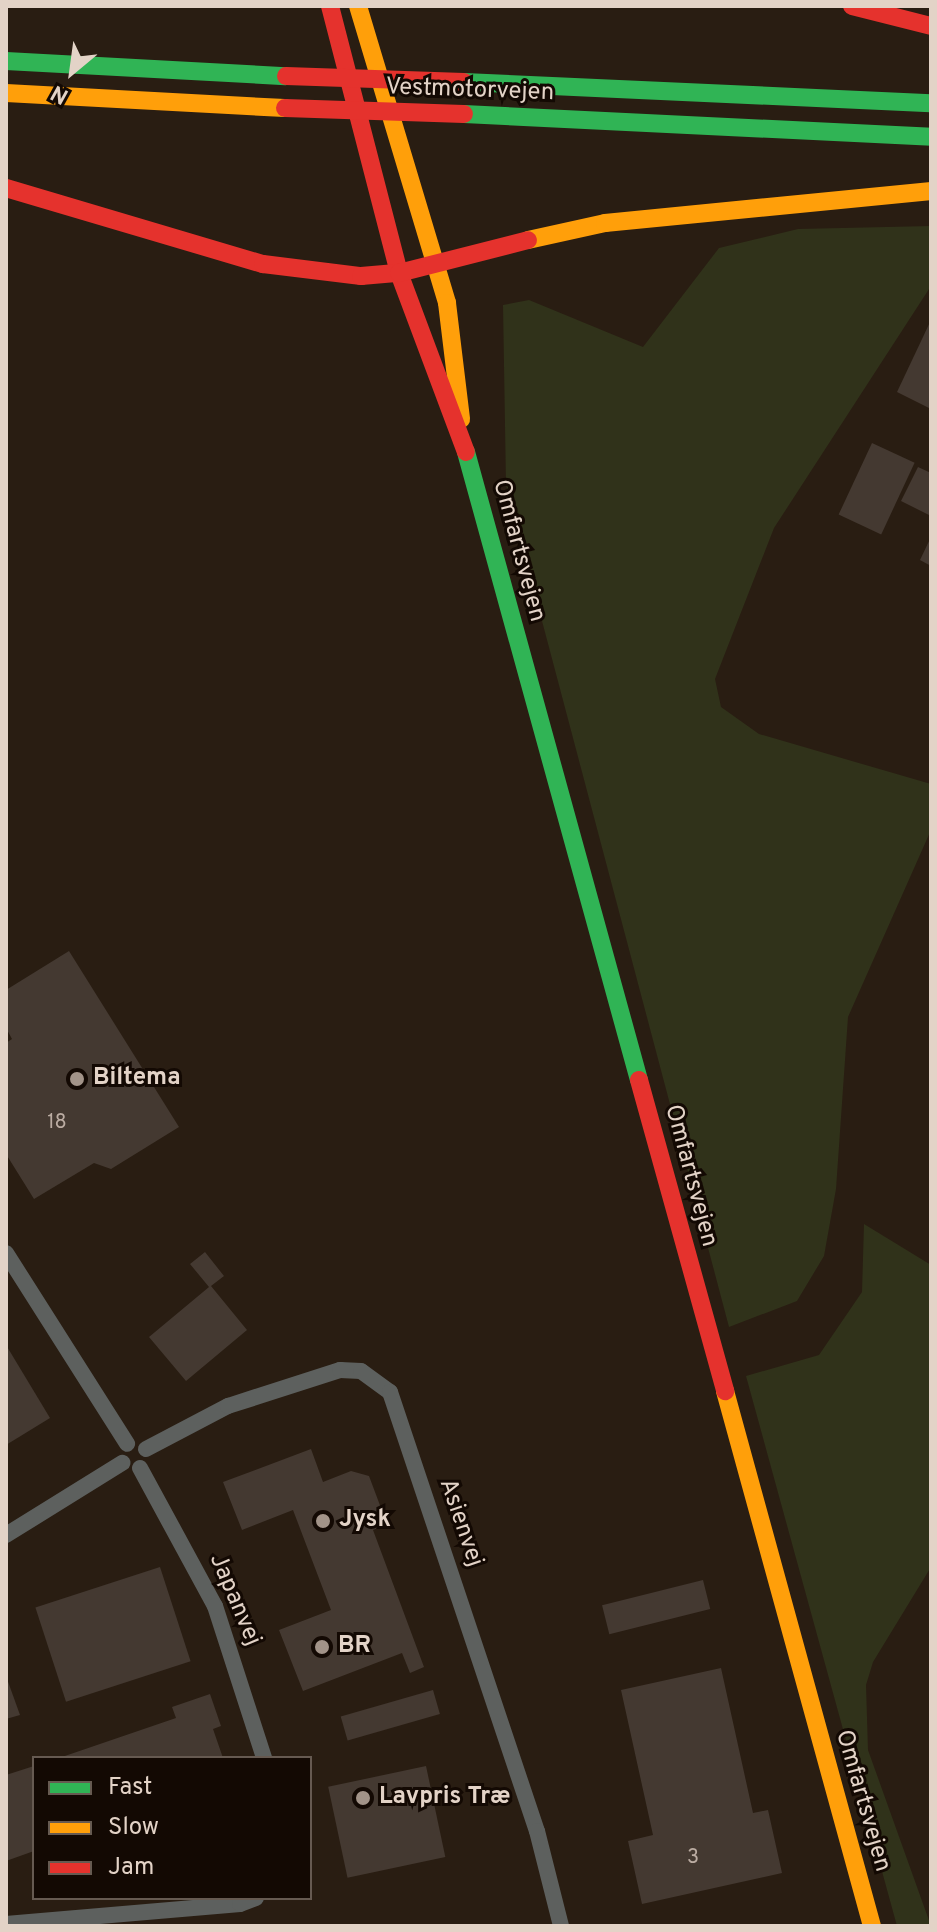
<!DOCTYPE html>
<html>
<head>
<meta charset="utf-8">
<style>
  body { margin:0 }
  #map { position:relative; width:937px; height:1932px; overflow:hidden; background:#291d12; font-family:Overpass,sans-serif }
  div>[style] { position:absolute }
  .green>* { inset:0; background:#30321a }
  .building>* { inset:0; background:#443931; transform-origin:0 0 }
  .street>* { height:16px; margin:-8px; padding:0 8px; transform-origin:8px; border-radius:8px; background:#5d605e }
  .fast>* { height:18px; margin:-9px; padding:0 9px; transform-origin:9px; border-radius:9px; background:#30b455 }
  .slow>* { height:18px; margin:-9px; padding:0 9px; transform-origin:9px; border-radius:9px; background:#ff9f0a }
  .jam>* { height:18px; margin:-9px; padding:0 9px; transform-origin:9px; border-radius:9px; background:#e5322d }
  .jam-bridge>* { height:18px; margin:-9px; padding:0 9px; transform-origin:9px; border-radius:9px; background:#e5322d }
  .dots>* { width:22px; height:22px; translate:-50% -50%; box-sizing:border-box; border:4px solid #130903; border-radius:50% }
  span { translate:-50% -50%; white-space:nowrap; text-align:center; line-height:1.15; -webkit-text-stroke:6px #130903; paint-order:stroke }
  .number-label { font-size:20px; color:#bbaca2 }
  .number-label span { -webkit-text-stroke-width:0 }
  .street-label { font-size:24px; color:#e3d3c7 }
  .poi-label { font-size:24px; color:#e3d3c7; font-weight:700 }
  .left { translate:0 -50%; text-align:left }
  .frame { position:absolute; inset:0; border:8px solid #e3d3c7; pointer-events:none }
  .legend { position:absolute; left:32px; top:1756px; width:280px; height:144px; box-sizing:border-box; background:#130903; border:2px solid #665a51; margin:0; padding:10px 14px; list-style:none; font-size:24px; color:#e3d3c7 }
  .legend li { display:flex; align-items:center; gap:16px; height:40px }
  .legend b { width:40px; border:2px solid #665a51 }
  .north { position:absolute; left:32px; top:32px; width:80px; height:80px; -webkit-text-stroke:6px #130903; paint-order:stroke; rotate:209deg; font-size:22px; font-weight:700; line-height:32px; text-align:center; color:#e3d3c7 }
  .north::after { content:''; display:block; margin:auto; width:28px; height:36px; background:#e3d3c7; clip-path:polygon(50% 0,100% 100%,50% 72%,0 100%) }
</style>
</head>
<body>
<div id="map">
  <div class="green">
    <div style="clip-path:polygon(931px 226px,931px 286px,774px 528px,715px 679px,721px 707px,759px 734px,931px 784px,931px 830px,848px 1017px,836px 1189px,824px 1256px,797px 1301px,729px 1327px,506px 485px,503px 305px,529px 300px,643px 347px,719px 248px,798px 229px)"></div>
    <div style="clip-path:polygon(864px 1224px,931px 1265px,931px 1567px,873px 1662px,866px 1685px,868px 1750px,931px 1926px,897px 1926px,746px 1376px,819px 1355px,862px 1292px)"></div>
  </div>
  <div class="building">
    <div style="clip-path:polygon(931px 320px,931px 409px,897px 392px)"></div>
    <div style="left:872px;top:443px;width:47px;height:79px;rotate:25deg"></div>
    <div style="clip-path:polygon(918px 467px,931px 473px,931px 516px,901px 501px)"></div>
    <div style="clip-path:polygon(931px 537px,931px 566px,920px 560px)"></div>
    <div style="clip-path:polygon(69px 951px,179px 1127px,111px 1169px,94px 1163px,34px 1199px,6px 1154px,6px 1043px,12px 1039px,6px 1028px,6px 990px)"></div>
    <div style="clip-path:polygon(205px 1252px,224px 1276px,211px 1286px,247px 1330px,186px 1381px,149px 1337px,209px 1287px,190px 1264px)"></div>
    <div style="clip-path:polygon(6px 1345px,50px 1418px,6px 1445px)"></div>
    <div style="clip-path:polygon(311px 1449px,323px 1482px,351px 1471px,369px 1476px,387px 1524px,373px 1530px,424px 1667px,410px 1673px,402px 1653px,303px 1691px,279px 1630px,331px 1610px,293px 1510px,242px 1530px,223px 1482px)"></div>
    <div style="left:160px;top:1567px;width:99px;height:131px;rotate:72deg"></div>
    <div style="left:703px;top:1580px;width:30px;height:104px;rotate:76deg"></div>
    <div style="clip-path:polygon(721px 1668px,753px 1813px,768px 1810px,782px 1873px,642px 1904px,628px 1841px,653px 1835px,621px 1690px)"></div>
    <div style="clip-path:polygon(6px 1676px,20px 1715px,6px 1719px)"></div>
    <div style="left:433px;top:1690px;width:25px;height:96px;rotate:74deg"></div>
    <div style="clip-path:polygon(210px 1694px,221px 1726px,213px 1729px,223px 1758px,59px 1758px,176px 1718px,172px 1707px)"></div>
    <div style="clip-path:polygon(34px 1766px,34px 1851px,6px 1861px,6px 1775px)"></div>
    <div style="left:426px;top:1766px;width:93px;height:100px;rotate:78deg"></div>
  </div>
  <div class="street">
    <div style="left:6px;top:1253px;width:226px;rotate:57.6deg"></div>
    <div style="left:146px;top:1449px;width:93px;rotate:-27.7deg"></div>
    <div style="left:228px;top:1406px;width:118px;rotate:-17.8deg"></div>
    <div style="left:340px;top:1370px;width:21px;rotate:3deg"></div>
    <div style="left:361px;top:1371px;width:36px;rotate:36deg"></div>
    <div style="left:390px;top:1392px;width:463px;rotate:71.5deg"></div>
    <div style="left:537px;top:1831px;width:98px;rotate:75.8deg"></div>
    <div style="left:140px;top:1468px;width:157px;rotate:61.5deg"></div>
    <div style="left:215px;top:1606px;width:160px;rotate:72.1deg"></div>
    <div style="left:6px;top:1535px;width:137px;rotate:-31.8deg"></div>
    <div style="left:6px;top:1924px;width:235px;rotate:-4.9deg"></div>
    <div style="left:240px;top:1904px;width:17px;rotate:-21deg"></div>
  </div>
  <div class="fast">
    <div style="left:6px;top:61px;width:280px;rotate:3.1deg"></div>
    <div style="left:464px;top:82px;width:467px;rotate:2.6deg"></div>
    <div style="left:464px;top:114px;width:468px;rotate:2.8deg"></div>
    <div style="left:466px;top:452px;width:651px;rotate:74.6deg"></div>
  </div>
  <div class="slow">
    <div style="left:358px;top:6px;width:310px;rotate:73.3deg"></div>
    <div style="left:447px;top:303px;width:117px;rotate:83.1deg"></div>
    <div style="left:6px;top:93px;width:279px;rotate:3.1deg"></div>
    <div style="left:528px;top:240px;width:79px;rotate:-12.4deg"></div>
    <div style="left:605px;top:223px;width:328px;rotate:-5.6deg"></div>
    <div style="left:725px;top:1391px;width:555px;rotate:74.64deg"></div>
  </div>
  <div class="jam">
    <div style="left:330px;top:6px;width:276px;rotate:75.5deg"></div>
    <div style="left:399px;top:273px;width:191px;rotate:69.5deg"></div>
    <div style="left:852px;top:6px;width:81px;rotate:14.2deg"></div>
    <div style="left:6px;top:188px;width:268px;rotate:16.5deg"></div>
    <div style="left:263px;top:264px;width:99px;rotate:7deg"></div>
    <div style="left:361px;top:276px;width:38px;rotate:-5deg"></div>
    <div style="left:399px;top:273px;width:133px;rotate:-14.3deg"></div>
    <div style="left:639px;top:1080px;width:323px;rotate:74.5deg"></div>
  </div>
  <div class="jam-bridge">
    <div style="left:286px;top:76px;width:178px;rotate:1.9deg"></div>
    <div style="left:285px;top:108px;width:179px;rotate:1.9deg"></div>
  </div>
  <div class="dots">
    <div style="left:77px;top:1079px;background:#a29388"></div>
    <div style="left:323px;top:1521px;background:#a29388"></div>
    <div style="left:322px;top:1647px;background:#a29388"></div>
    <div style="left:363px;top:1798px;background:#a29388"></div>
  </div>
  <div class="number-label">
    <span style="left:57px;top:1123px">18</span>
    <span style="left:693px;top:1858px">3</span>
  </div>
  <div class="street-label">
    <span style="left:470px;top:91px;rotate:2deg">Vestmotorvejen</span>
    <span style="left:518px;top:551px;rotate:75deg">Omfartsvejen</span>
    <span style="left:690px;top:1176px;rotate:75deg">Omfartsvejen</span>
    <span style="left:460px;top:1523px;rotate:71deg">Asienvej</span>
    <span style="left:234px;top:1600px;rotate:67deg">Japanvej</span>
    <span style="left:862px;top:1801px;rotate:74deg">Omfartsvejen</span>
  </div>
  <div class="poi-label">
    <span class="left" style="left:93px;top:1079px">Biltema</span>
    <span class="left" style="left:339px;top:1521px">Jysk</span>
    <span class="left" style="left:338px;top:1647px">BR</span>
    <span class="left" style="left:379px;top:1798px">Lavpris Træ</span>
  </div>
  <div class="frame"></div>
  <ul class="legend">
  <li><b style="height:10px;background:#30b455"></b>Fast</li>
  <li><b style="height:10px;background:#ff9f0a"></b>Slow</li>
  <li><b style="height:10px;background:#e5322d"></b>Jam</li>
  </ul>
  <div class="north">N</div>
</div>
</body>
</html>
